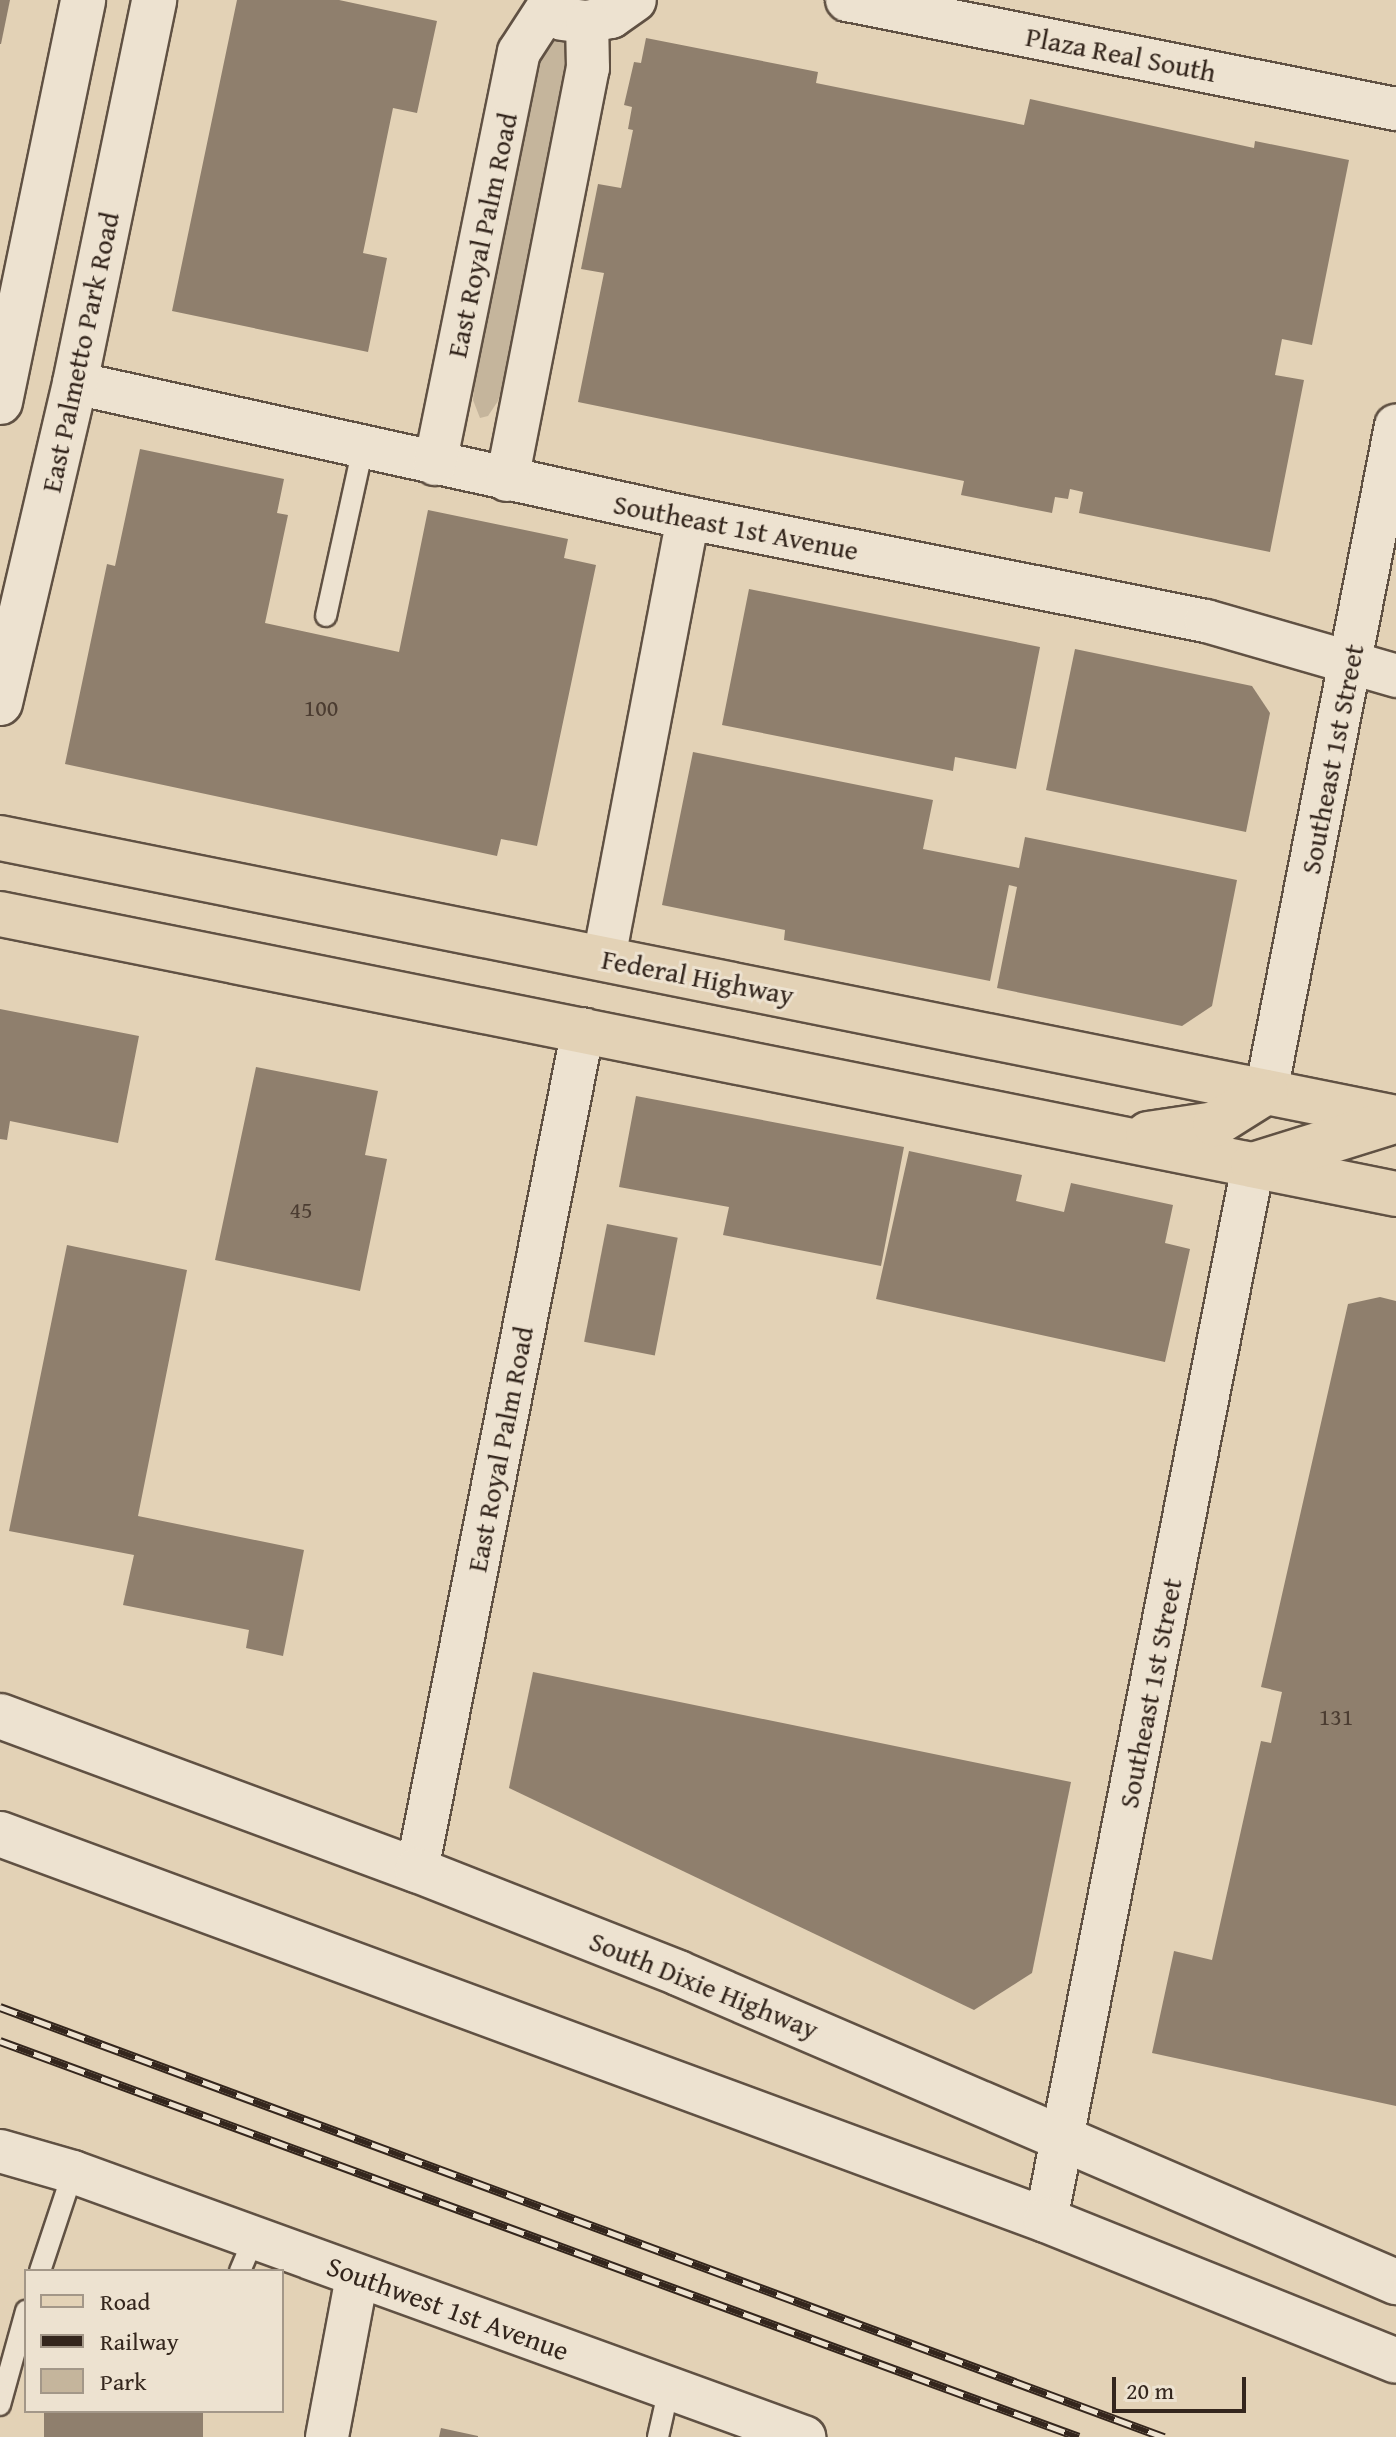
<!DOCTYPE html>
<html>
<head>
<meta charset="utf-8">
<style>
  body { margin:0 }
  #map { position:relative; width:1396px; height:2437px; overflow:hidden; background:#e3d2b6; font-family:"Gentium Book Plus",serif }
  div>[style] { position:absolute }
  .green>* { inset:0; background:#c5b59c }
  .building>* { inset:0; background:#8f7f6d; transform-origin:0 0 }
  .roads { filter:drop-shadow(2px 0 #605143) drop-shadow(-2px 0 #605143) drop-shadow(0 2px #605143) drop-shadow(0 -2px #605143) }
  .service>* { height:20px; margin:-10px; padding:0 10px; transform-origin:10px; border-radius:10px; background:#ede2d0 }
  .minor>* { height:42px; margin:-21px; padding:0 21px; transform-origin:21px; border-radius:21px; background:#ede2d0 }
  .secondary>* { height:44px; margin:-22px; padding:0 22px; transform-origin:22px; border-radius:22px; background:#ede2d0 }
  .primary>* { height:44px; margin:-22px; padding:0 22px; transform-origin:22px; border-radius:22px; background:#e3d2b6 }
  .rail>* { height:9px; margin-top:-4.5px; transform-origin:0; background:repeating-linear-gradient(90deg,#ede2d0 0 18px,#34261d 0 36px); box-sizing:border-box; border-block:2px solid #34261d }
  span { translate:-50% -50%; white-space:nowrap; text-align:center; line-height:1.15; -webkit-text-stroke:6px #ede2d0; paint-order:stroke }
  .number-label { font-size:24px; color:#4b3c31 }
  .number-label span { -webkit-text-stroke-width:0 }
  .street-label { font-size:28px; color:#34261d }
  .legend { position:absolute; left:24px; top:2269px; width:260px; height:144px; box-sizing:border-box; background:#ede2d0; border:2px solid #a39788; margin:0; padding:10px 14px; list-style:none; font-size:24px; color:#34261d }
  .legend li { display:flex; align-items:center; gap:16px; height:40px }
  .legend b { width:40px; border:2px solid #a39788 }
  .scale { position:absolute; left:1112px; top:2377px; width:134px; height:36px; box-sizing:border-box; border:4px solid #34261d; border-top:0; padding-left:10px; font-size:24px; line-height:28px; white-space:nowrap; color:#34261d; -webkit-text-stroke:6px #ede2d0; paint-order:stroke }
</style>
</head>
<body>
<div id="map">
  <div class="green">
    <div style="clip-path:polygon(563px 38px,569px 53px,505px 377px,498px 401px,488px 416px,480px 418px,473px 400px,476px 371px,541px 57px,547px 40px)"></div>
  </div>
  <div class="building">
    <div style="clip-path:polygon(0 0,10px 0,1px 44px,0 44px)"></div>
    <div style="clip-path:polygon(237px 0,339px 0,437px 21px,417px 113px,393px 108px,363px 253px,387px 258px,368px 352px,172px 311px)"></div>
    <div style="clip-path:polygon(646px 38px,818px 72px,816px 83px,1024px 125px,1030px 99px,1254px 148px,1255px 141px,1349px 160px,1312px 345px,1282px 339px,1275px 375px,1304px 380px,1270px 552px,1079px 513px,1083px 492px,1070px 489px,1068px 499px,1055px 497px,1052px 513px,961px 495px,964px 481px,578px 402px,604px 273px,581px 269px,598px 184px,621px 188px,633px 130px,628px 129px,632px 107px,624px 105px,634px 62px,641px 63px)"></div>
    <div style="clip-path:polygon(140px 449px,284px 479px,277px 513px,288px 515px,265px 623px,399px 652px,428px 510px,568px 539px,564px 558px,596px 565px,537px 846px,501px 839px,497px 856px,65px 764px,107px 564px,115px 566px)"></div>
    <div style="clip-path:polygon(749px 589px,1040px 647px,1016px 769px,955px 757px,953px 771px,722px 725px)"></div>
    <div style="clip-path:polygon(1075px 649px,1252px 686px,1270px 713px,1246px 832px,1046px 790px)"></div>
    <div style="clip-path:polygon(693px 752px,933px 800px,923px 849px,1019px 868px,1025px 837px,1237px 880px,1212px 1006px,1182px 1026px,997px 988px,1017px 887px,1009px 885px,990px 981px,784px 940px,785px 930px,662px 905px)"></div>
    <div style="clip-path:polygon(0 1009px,139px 1036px,118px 1143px,10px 1121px,7px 1140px,0 1139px)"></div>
    <div style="clip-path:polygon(256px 1067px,378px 1091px,365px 1155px,387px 1159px,360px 1291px,215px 1260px)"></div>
    <div style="clip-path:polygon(636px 1096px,904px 1147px,881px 1266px,723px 1235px,729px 1207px,619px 1187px)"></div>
    <div style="clip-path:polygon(909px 1151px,1022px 1175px,1016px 1201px,1064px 1212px,1071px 1183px,1173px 1205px,1165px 1243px,1190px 1249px,1165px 1362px,876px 1299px)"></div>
    <div style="left:607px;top:1224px;width:72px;height:120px;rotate:11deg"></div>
    <div style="clip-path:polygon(67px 1245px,187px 1270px,138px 1516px,304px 1550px,283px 1656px,246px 1648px,249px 1630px,123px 1605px,134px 1555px,9px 1531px)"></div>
    <div style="clip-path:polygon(1380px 1297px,1396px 1301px,1396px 2106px,1152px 2053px,1174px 1951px,1212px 1960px,1261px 1741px,1271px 1743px,1282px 1692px,1261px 1687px,1348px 1304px)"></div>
    <div style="clip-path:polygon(533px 1672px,1071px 1782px,1032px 1973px,974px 2010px,509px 1788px)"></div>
    <div style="left:44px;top:2411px;width:159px;height:26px"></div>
    <div style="clip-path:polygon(441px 2428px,478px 2436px,478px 2437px,439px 2437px)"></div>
  </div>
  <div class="roads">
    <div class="service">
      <div style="left:326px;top:616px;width:172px;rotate:-77.6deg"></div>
      <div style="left:40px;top:2271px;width:104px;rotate:-71.6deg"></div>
      <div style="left:240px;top:2271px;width:36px;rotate:-67deg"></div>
      <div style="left:0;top:2405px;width:98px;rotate:-74.5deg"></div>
      <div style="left:658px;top:2437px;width:50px;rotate:-77.3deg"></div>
    </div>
    <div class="minor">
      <div style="left:847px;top:0;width:560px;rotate:11.23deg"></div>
      <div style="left:562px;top:19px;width:25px;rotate:7deg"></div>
      <div style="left:587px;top:22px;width:25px;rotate:-12deg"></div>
      <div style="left:611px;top:17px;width:29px;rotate:-35deg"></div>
      <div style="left:75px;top:383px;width:628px;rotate:12.42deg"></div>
      <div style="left:688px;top:518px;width:528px;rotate:11.25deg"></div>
      <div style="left:1206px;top:621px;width:198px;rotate:16.1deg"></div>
      <div style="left:435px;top:464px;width:420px;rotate:-78.5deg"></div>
      <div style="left:519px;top:52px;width:48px;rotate:-57deg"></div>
      <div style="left:507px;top:480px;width:420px;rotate:-78.9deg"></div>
      <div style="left:588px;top:68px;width:46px;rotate:-91.2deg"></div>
      <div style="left:604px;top:958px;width:448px;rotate:-79.2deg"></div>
      <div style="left:1266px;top:1092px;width:679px;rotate:-78.96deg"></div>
      <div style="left:417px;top:1870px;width:857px;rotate:-78.83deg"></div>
      <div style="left:0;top:2151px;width:76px;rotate:16deg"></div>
      <div style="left:73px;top:2172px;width:778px;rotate:19.93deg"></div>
      <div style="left:1046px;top:2220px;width:1074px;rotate:-78.89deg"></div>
      <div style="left:327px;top:2437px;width:164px;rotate:-79.4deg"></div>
    </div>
    <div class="secondary">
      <div style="left:0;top:402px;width:410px;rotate:-78.3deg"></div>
      <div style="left:0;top:703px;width:329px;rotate:-76.8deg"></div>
      <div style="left:75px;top:383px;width:391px;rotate:-78.3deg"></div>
      <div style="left:0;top:1716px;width:445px;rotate:20.3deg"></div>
      <div style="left:417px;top:1870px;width:281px;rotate:21.5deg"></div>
      <div style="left:678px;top:1973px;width:782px;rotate:23.29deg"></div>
      <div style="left:0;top:1834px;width:1115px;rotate:20.26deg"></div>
      <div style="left:1046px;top:2220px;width:377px;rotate:21.9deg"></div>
    </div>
    <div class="primary">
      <div style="left:0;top:838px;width:1424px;rotate:11.34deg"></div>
      <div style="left:0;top:914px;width:1424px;rotate:11.34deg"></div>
      <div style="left:1148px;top:1134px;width:68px;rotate:-8.5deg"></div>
      <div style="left:1215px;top:1124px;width:60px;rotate:-32.1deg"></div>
      <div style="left:1253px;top:1165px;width:148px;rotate:-17.3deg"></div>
    </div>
  </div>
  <div class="rail">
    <div style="left:0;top:2007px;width:1241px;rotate:20.28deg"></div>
    <div style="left:0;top:2041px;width:1149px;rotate:20.15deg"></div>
  </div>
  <div class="number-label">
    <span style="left:321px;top:708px">100</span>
    <span style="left:301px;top:1210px">45</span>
    <span style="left:1336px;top:1717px">131</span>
  </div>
  <div class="street-label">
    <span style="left:1121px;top:54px;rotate:11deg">Plaza Real South</span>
    <span style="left:482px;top:235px;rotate:-78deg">East Royal Palm Road</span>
    <span style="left:80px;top:352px;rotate:-78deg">East Palmetto Park Road</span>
    <span style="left:736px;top:527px;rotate:11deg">Southeast 1st Avenue</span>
    <span style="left:1332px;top:759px;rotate:-79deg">Southeast 1st Street</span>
    <span style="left:698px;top:977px;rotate:11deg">Federal Highway</span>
    <span style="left:500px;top:1449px;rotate:-79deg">East Royal Palm Road</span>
    <span style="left:1150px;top:1693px;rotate:-79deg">Southeast 1st Street</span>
    <span style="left:704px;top:1985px;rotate:22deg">South Dixie Highway</span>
    <span style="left:448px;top:2308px;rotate:20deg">Southwest 1st Avenue</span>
  </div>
  <ul class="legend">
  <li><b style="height:10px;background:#e3d2b6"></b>Road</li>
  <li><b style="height:10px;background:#34261d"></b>Railway</li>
  <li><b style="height:22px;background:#c5b59c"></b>Park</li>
  </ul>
  <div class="scale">20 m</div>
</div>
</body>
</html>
